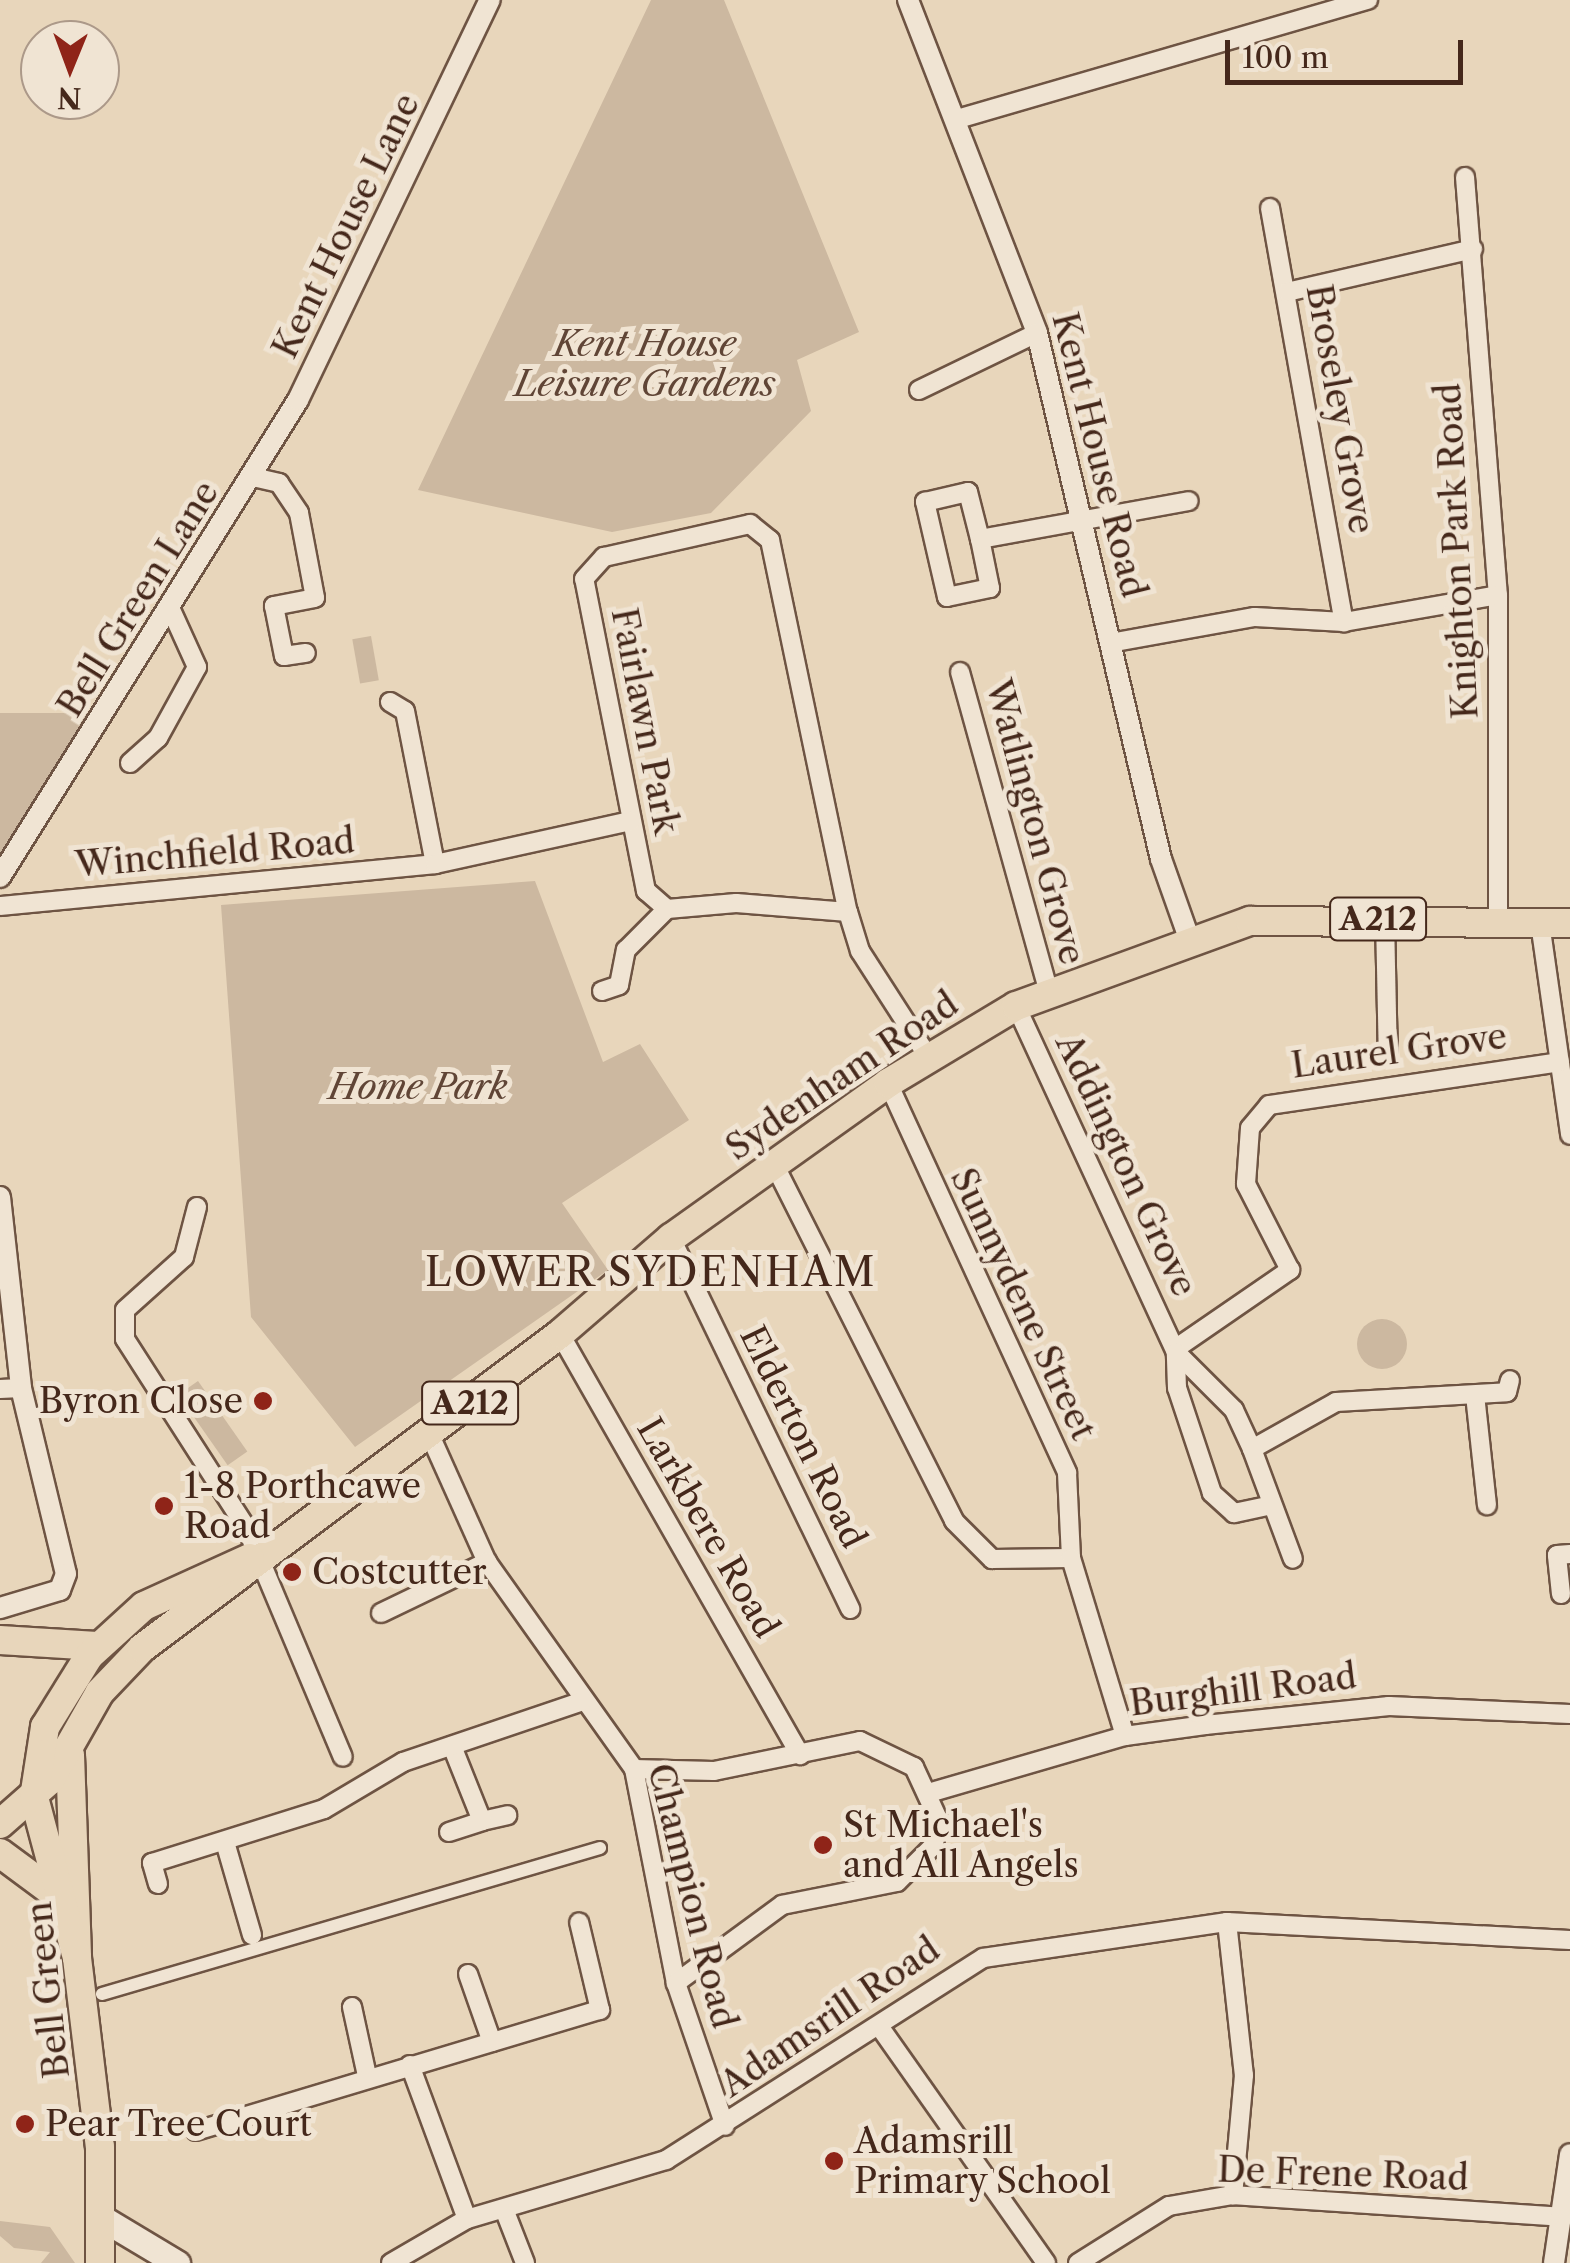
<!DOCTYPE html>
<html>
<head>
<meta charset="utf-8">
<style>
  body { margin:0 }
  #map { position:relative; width:1570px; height:2263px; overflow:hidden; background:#e8d6bb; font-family:"Libre Caslon Text",serif }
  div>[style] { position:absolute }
  .green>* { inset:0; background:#ccb8a0; transform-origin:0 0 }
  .round { border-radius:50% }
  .roads { filter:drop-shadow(2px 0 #6e5443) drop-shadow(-2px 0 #6e5443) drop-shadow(0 2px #6e5443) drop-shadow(0 -2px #6e5443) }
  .pedestrian>* { height:12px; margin:-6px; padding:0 6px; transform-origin:6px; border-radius:6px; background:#f0e4d3 }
  .minor>* { height:18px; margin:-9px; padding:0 9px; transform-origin:9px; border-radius:9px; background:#f0e4d3 }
  .tertiary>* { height:20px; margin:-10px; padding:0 10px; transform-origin:10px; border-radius:10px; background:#f0e4d3 }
  .secondary>* { height:25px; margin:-12.5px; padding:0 12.5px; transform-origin:12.5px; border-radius:12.5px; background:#f0e4d3 }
  .primary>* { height:28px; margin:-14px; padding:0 14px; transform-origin:14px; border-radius:14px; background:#e8d6bb }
  .dots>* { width:28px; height:28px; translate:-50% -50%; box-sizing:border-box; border:5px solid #f0e4d3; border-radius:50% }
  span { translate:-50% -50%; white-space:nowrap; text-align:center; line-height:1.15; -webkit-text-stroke:10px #f0e4d3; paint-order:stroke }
  .shield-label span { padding:2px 8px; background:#f0e4d3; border:2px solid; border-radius:8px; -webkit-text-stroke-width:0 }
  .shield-label { font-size:32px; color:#45281b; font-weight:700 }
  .street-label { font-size:35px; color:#45281b }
  .park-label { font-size:35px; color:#604536; font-style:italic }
  .poi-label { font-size:35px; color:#45281b }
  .right { translate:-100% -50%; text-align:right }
  .left { translate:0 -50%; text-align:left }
  .quarter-label { font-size:40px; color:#45281b; letter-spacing:2.5px }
  .north { position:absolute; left:20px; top:20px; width:100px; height:100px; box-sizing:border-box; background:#f0e4d3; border:2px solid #ac9989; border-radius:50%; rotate:181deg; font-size:28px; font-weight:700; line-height:40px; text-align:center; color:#45281b }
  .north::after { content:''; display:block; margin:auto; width:35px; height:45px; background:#8f2418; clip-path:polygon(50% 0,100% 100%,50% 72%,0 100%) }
  .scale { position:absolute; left:1225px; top:40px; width:238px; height:45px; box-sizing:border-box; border:5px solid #45281b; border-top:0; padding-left:12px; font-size:30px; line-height:35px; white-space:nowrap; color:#45281b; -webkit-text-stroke:8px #f0e4d3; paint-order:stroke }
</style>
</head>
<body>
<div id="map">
  <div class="green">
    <div style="clip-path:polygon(651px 0,724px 0,859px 332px,797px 360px,811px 411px,711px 513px,612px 532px,418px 490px)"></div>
    <div style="left:371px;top:636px;width:45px;height:19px;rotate:80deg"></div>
    <div style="clip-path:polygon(0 713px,88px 713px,0 854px)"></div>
    <div style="clip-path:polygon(535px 881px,603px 1062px,640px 1044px,689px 1120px,562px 1203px,608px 1270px,355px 1447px,251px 1317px,221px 905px)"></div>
    <div class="round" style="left:1357px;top:1319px;width:50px;height:50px"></div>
    <div style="left:198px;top:1381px;width:86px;height:24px;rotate:55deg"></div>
    <div style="clip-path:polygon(0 2221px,50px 2227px,75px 2263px,41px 2263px,50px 2252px,14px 2248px,0 2236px)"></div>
  </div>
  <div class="roads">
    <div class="pedestrian">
      <div style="left:102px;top:1994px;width:519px;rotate:-16.34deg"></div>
    </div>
    <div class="minor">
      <div style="left:961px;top:118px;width:424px;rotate:-16.2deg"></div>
      <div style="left:1465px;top:177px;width:419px;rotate:85.5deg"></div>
      <div style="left:1498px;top:595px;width:327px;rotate:90deg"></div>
      <div style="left:1270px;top:208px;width:421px;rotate:79.9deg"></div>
      <div style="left:1287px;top:292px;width:191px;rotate:-13deg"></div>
      <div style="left:919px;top:390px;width:131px;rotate:-25.8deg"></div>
      <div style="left:253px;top:477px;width:27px;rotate:13deg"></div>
      <div style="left:279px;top:483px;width:36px;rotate:56deg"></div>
      <div style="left:299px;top:513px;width:86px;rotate:79.3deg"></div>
      <div style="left:315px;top:598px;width:42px;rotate:169deg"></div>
      <div style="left:274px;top:606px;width:51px;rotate:78.7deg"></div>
      <div style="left:284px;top:656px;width:22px;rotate:-8deg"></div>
      <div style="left:750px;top:524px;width:26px;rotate:39deg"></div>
      <div style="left:770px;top:540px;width:380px;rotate:78.2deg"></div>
      <div style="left:848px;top:912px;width:112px;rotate:-175.4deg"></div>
      <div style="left:736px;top:903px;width:69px;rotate:175deg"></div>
      <div style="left:667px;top:909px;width:28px;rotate:-139deg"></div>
      <div style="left:646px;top:891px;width:318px;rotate:-101.2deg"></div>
      <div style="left:584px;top:579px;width:30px;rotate:-48deg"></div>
      <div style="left:604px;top:557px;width:150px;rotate:-12.7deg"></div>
      <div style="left:980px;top:539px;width:50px;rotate:78.5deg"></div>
      <div style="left:990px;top:588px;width:44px;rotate:168.2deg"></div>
      <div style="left:947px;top:597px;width:98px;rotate:-103deg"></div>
      <div style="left:925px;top:502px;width:44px;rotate:-13.1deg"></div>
      <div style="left:968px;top:492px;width:49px;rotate:75.7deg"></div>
      <div style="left:980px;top:539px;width:212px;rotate:-10.3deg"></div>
      <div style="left:1110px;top:643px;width:147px;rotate:-10.2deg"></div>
      <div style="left:1255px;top:617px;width:89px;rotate:3.2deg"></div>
      <div style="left:1344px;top:622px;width:156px;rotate:-9.9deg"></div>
      <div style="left:960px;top:672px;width:330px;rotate:74.5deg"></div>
      <div style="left:390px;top:702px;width:17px;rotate:31deg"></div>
      <div style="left:405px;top:711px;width:156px;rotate:78.9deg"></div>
      <div style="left:130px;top:763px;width:38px;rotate:-42deg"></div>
      <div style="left:158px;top:738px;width:81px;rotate:-61.2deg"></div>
      <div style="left:197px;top:667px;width:60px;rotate:-114.4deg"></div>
      <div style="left:0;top:906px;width:437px;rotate:-5.5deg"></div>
      <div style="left:435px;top:864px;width:201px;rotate:-12.4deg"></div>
      <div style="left:848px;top:912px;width:41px;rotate:72.9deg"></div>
      <div style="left:860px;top:951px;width:127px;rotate:57.2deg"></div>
      <div style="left:1385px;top:919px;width:138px;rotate:88.8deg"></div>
      <div style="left:1540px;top:923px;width:214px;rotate:81.9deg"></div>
      <div style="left:602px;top:991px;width:18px;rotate:-19deg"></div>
      <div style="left:619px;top:985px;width:36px;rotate:-79deg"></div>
      <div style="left:626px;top:950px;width:58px;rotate:-45deg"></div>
      <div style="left:1016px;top:1006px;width:381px;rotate:65.2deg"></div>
      <div style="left:888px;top:1083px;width:429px;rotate:65.3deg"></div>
      <div style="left:1067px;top:1473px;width:85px;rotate:87.3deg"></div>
      <div style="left:774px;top:1164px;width:400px;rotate:63.2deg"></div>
      <div style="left:954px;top:1521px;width:54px;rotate:45deg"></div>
      <div style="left:992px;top:1559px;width:79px;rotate:-0.7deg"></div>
      <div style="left:1071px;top:1558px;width:186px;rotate:73.1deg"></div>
      <div style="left:197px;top:1207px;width:52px;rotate:104.6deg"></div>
      <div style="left:184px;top:1257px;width:79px;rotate:138.1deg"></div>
      <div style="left:125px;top:1310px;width:29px;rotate:90deg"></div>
      <div style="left:125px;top:1339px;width:226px;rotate:57.3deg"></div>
      <div style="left:247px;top:1529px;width:247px;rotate:67.2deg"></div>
      <div style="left:671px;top:1238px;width:412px;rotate:64.2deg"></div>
      <div style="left:560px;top:1334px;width:485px;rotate:60.3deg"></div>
      <div style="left:1175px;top:1349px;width:140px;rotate:-34.5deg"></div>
      <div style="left:1290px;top:1270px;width:97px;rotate:-117.1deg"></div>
      <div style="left:1246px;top:1184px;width:56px;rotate:-85.9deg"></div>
      <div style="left:1250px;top:1128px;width:30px;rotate:-50deg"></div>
      <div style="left:1269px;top:1105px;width:294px;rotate:-8.4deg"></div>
      <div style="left:0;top:1389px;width:21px;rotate:-3deg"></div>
      <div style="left:1475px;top:1395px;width:111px;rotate:83.8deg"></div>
      <div style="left:429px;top:1433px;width:141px;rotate:65.8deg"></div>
      <div style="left:487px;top:1562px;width:254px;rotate:54.6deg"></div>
      <div style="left:634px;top:1769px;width:218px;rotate:78.9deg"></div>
      <div style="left:676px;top:1983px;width:151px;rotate:71.1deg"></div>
      <div style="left:1252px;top:1449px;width:96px;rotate:-29.2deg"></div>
      <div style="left:1336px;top:1402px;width:171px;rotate:-3.3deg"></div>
      <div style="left:1507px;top:1392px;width:12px;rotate:-76deg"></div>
      <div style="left:1272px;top:1505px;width:39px;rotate:168deg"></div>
      <div style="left:1234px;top:1513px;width:30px;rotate:-138deg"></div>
      <div style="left:1212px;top:1493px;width:111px;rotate:-108.4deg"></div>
      <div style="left:1177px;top:1388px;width:36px;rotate:-92deg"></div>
      <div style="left:1176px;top:1352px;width:82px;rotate:45deg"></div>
      <div style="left:1234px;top:1410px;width:43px;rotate:65.2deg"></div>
      <div style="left:1252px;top:1449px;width:117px;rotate:69.6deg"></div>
      <div style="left:1561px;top:1594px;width:39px;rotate:-96deg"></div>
      <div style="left:1557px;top:1555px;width:13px;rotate:-4deg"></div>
      <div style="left:381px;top:1613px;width:118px;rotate:-25.7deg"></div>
      <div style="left:634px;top:1769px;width:80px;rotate:1.4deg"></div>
      <div style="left:714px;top:1771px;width:149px;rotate:-11.6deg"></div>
      <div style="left:860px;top:1741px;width:60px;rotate:25.7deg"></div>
      <div style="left:914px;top:1767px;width:57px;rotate:65.2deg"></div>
      <div style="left:938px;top:1819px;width:26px;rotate:99deg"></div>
      <div style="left:934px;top:1845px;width:52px;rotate:135deg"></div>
      <div style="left:897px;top:1882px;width:117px;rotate:168.7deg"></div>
      <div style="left:782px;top:1905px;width:132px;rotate:143.7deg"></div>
      <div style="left:932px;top:1792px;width:201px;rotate:-16.2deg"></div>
      <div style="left:1125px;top:1736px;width:81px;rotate:-7.8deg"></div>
      <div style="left:1205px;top:1725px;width:185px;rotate:-5.9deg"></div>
      <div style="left:1389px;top:1706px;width:181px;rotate:2.5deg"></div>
      <div style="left:482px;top:1821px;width:26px;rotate:-13deg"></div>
      <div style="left:449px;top:1832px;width:35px;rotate:-18deg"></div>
      <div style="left:482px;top:1821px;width:81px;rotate:-111.8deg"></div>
      <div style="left:225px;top:1842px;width:97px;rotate:73.8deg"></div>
      <div style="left:158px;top:1884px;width:22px;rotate:-106deg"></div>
      <div style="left:152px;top:1863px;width:180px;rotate:-17.4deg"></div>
      <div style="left:324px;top:1809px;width:92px;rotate:-30.7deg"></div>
      <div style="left:403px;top:1762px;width:190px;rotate:-18.7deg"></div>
      <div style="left:1227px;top:1922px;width:154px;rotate:83.7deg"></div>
      <div style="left:1244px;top:2075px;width:121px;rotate:95.2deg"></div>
      <div style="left:468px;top:1974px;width:72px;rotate:70.6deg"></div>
      <div style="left:352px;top:2007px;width:71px;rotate:77.7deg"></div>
      <div style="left:879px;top:2026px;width:290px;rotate:54.8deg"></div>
      <div style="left:410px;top:2065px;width:164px;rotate:69.7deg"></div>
      <div style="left:196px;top:2131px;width:422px;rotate:-16.7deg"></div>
      <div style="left:600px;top:2010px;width:90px;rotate:-103.4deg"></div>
      <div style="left:504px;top:2209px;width:58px;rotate:68.7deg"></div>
      <div style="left:391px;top:2263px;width:88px;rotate:-30.1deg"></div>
      <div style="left:467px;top:2219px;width:208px;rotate:-16.5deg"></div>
      <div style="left:666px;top:2160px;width:376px;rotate:-32.5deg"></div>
      <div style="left:983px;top:1958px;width:247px;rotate:-8.4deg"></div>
      <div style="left:1227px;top:1922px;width:343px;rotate:3deg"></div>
      <div style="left:1078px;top:2263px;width:107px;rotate:-32.1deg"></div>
      <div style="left:1169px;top:2206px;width:65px;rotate:-9.8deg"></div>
      <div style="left:1233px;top:2195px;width:331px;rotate:3.8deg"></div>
    </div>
    <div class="tertiary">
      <div style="left:908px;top:0;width:357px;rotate:68.8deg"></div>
      <div style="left:1037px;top:333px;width:540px;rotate:76.74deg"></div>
      <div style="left:1161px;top:859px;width:84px;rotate:70.5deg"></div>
      <div style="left:0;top:877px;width:562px;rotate:-58.01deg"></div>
      <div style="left:298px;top:400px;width:444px;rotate:-64.4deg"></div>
      <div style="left:0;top:1197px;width:192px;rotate:83.7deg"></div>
      <div style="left:21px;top:1388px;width:191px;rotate:76.4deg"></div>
      <div style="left:66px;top:1574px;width:17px;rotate:111deg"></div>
      <div style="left:60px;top:1590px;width:63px;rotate:163.3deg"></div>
      <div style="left:1554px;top:2263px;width:110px;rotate:-81.6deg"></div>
    </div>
    <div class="secondary">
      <div style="left:100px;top:2217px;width:90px;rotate:30.9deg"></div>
    </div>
    <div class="primary">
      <div style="left:0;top:1640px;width:97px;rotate:3.5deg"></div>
      <div style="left:70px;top:1755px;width:203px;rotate:88deg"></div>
      <div style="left:77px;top:1958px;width:190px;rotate:83.1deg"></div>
      <div style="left:100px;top:2147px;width:116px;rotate:90deg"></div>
      <div style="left:0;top:1824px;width:67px;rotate:-41.3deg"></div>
      <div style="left:50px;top:1780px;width:101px;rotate:-60.4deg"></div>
      <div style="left:100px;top:1692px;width:61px;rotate:-46.3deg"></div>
      <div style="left:142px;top:1648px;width:523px;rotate:-36.91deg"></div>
      <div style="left:560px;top:1334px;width:147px;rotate:-40.9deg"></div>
      <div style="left:671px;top:1238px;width:267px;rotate:-35.5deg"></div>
      <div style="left:888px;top:1083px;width:149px;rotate:-31deg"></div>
      <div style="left:1016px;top:1006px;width:249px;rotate:-20deg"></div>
      <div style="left:1250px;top:921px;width:320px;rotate:0.4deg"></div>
      <div style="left:0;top:1853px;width:62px;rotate:36.5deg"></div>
      <div style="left:77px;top:1958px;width:166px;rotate:-105deg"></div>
      <div style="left:34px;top:1798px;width:72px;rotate:-81.2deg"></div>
      <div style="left:45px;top:1727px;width:84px;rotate:-58.2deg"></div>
      <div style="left:89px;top:1656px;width:74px;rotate:-42.3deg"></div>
      <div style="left:144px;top:1606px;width:116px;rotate:-24.4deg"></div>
    </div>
  </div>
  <div class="dots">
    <div style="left:263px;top:1401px;background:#8f2418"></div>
    <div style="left:164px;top:1506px;background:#8f2418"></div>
    <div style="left:292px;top:1572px;background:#8f2418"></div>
    <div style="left:823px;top:1845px;background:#8f2418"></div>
    <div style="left:25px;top:2124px;background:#8f2418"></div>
    <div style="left:834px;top:2161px;background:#8f2418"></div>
  </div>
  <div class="shield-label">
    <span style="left:1378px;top:919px">A212</span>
    <span style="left:470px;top:1403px">A212</span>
  </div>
  <div class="street-label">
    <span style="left:346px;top:226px;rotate:-64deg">Kent House Lane</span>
    <span style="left:1340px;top:409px;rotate:80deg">Broseley Grove</span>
    <span style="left:1099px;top:455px;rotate:76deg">Kent House Road</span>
    <span style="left:1457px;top:551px;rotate:-93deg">Knighton Park Road</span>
    <span style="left:138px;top:599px;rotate:-58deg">Bell Green Lane</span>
    <span style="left:645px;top:721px;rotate:79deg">Fairlawn Park</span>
    <span style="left:1035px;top:822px;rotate:75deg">Watlington Grove</span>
    <span style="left:215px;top:853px;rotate:-5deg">Winchfield Road</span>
    <span style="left:1399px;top:1051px;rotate:-8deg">Laurel Grove</span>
    <span style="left:842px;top:1076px;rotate:-34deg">Sydenham Road</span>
    <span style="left:1126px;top:1165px;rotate:65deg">Addington Grove</span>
    <span style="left:1023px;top:1304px;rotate:65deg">Sunnydene Street</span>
    <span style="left:803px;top:1437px;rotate:64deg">Elderton Road</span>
    <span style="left:708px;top:1528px;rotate:60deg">Larkbere Road</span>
    <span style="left:1243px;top:1690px;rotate:-7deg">Burghill Road</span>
    <span style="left:692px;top:1896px;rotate:76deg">Champion Road</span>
    <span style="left:48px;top:1990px;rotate:-96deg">Bell Green</span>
    <span style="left:830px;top:2017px;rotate:-34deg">Adamsrill Road</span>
    <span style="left:1343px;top:2174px;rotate:2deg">De Frene Road</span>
  </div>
  <div class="park-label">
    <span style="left:645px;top:364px">Kent House<br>Leisure Gardens</span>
    <span style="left:418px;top:1087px">Home Park</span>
  </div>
  <div class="poi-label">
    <span class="right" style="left:243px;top:1401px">Byron Close</span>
    <span class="left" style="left:184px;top:1506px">1-8 Porthcawe<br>Road</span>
    <span class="left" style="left:312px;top:1572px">Costcutter</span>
    <span class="left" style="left:843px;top:1845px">St Michael's<br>and All Angels</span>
    <span class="left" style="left:45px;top:2124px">Pear Tree Court</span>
    <span class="left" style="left:854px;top:2161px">Adamsrill<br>Primary School</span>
  </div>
  <div class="quarter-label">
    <span style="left:651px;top:1272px">LOWER SYDENHAM</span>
  </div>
  <div class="north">N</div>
  <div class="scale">100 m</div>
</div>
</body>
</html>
